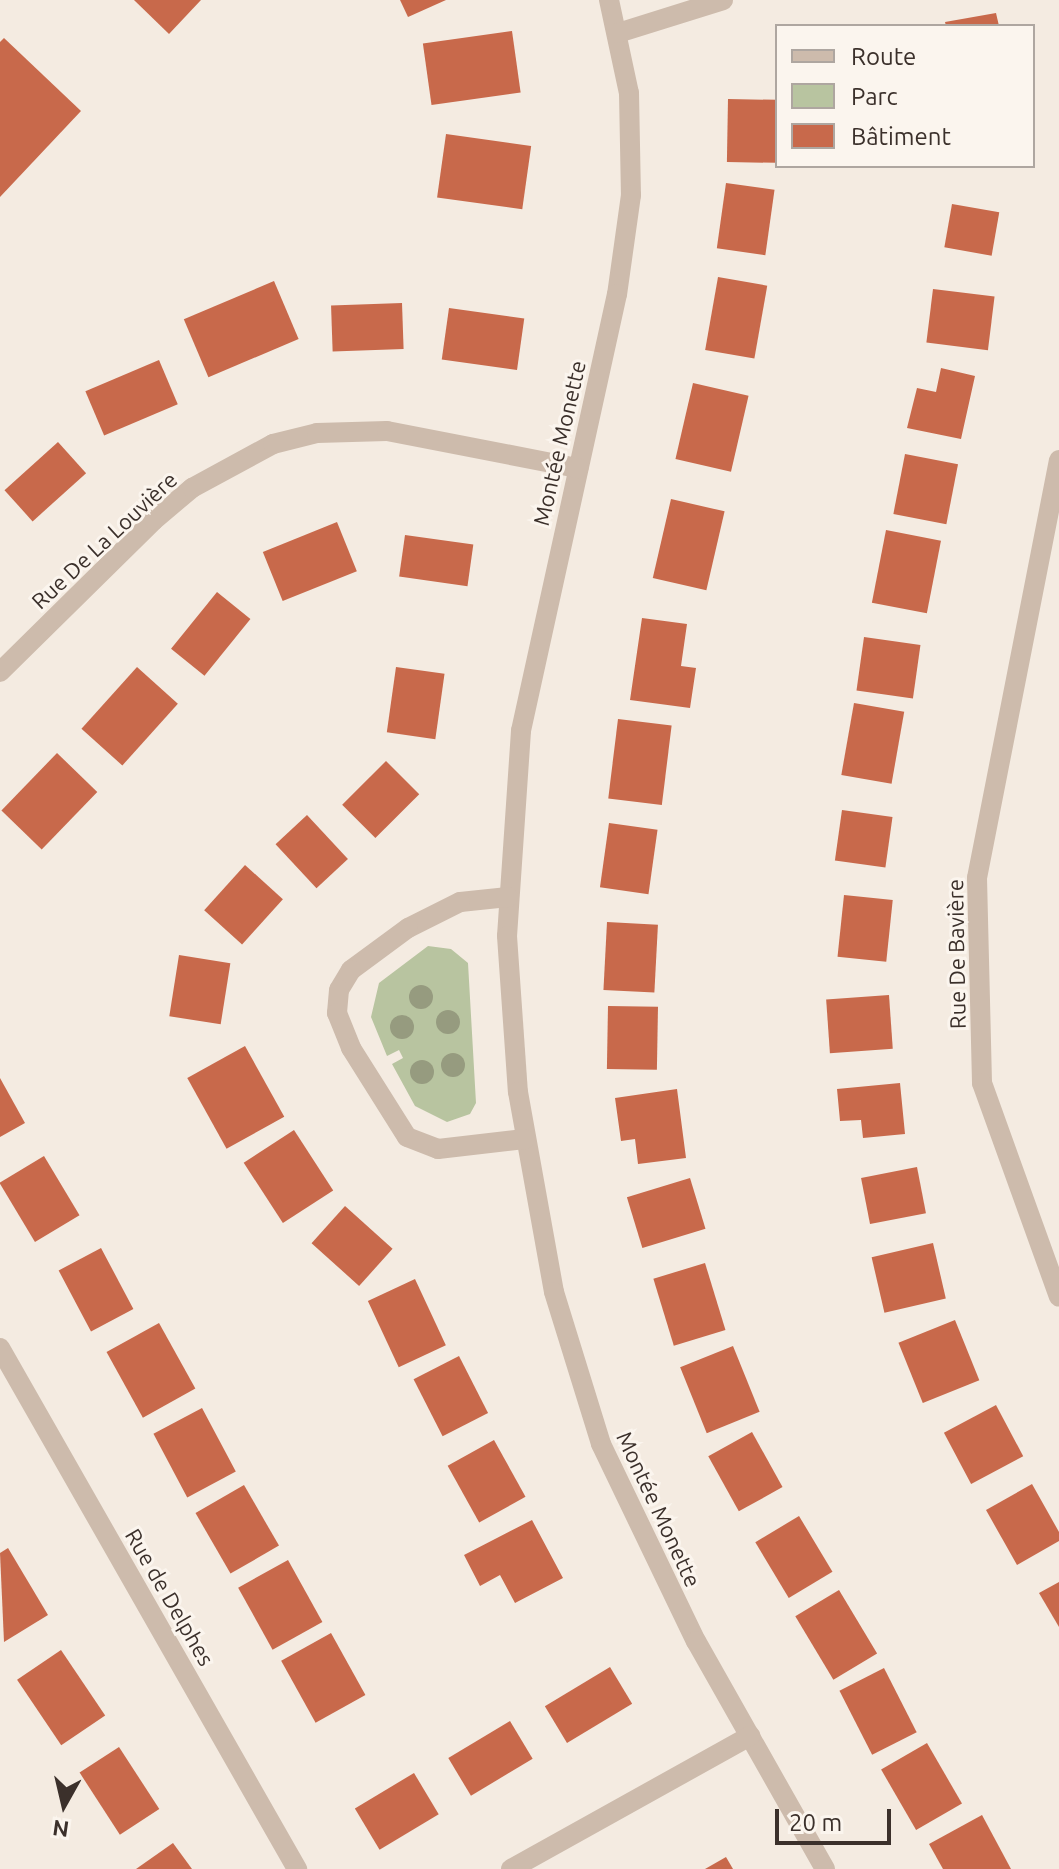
<!DOCTYPE html>
<html>
<head>
<meta charset="utf-8">
<style>
  body { margin:0 }
  #map { position:relative; width:1059px; height:1869px; overflow:hidden; background:#f4ebe1; font-family:Ubuntu,sans-serif }
  div>[style] { position:absolute }
  .green>* { inset:0; background:#b8c4a0 }
  .building>* { inset:0; background:#c8694b; transform-origin:0 0 }
  .street>* { height:20px; margin:-10px; padding:0 10px; transform-origin:10px; border-radius:10px; background:#cdbbac }
  .trees>* { width:24px; height:24px; margin:-12px; border-radius:50%; background:#969b7f }
  span { translate:-50% -50%; white-space:nowrap; text-align:center; line-height:1.15; -webkit-text-stroke:6px #fbf5ee; paint-order:stroke }
  .street-label { font-size:22px; color:#3b302b }
  .legend { position:absolute; left:775px; top:24px; width:260px; height:144px; box-sizing:border-box; background:#fbf5ee; border:2px solid #aea6a0; margin:0; padding:10px 14px; list-style:none; font-size:24px; color:#3b302b }
  .legend li { display:flex; align-items:center; gap:16px; height:40px }
  .legend b { width:40px; border:2px solid #aea6a0 }
  .north { position:absolute; left:24px; top:1765px; width:80px; height:80px; -webkit-text-stroke:6px #fbf5ee; paint-order:stroke; rotate:188deg; font-size:22px; font-weight:700; line-height:32px; text-align:center; color:#3b302b }
  .north::after { content:''; display:block; margin:auto; width:28px; height:36px; background:#3b302b; clip-path:polygon(50% 0,100% 100%,50% 72%,0 100%) }
  .scale { position:absolute; left:775px; top:1809px; width:116px; height:36px; box-sizing:border-box; border:4px solid #3b302b; border-top:0; padding-left:10px; font-size:24px; line-height:28px; white-space:nowrap; color:#3b302b; -webkit-text-stroke:6px #fbf5ee; paint-order:stroke }
</style>
</head>
<body>
<div id="map">
  <div class="green">
    <div style="clip-path:polygon(428px 946px,451px 949px,468px 963px,476px 1103px,470px 1114px,447px 1122px,415px 1106px,392px 1064px,403px 1058px,399px 1050px,387px 1056px,371px 1017px,379px 983px)"></div>
  </div>
  <div class="building">
    <div style="clip-path:polygon(134px 0,201px 0,169px 34px)"></div>
    <div style="clip-path:polygon(400px 0,446px 0,408px 17px)"></div>
    <div style="clip-path:polygon(996px 13px,999px 26px,946px 26px,945px 22px)"></div>
    <div style="left:512px;top:31px;width:62px;height:90px;rotate:82deg"></div>
    <div style="clip-path:polygon(4px 38px,81px 111px,0 197px,0 42px)"></div>
    <div style="left:728px;top:99px;width:49px;height:63px;rotate:1deg"></div>
    <div style="left:446px;top:134px;width:86px;height:64px;rotate:8deg"></div>
    <div style="left:726px;top:183px;width:49px;height:66px;rotate:8deg"></div>
    <div style="left:952px;top:204px;width:48px;height:44px;rotate:10deg"></div>
    <div style="left:718px;top:277px;width:50px;height:74px;rotate:10deg"></div>
    <div style="left:274px;top:281px;width:63px;height:98px;rotate:67deg"></div>
    <div style="left:933px;top:289px;width:62px;height:54px;rotate:7deg"></div>
    <div style="left:402px;top:303px;width:46px;height:71px;rotate:88deg"></div>
    <div style="left:449px;top:308px;width:76px;height:52px;rotate:8deg"></div>
    <div style="left:159px;top:360px;width:48px;height:80px;rotate:67deg"></div>
    <div style="clip-path:polygon(941px 368px,975px 376px,961px 439px,907px 428px,917px 388px,936px 392px)"></div>
    <div style="left:693px;top:383px;width:57px;height:78px;rotate:13deg"></div>
    <div style="left:58px;top:442px;width:42px;height:72px;rotate:48deg"></div>
    <div style="left:905px;top:454px;width:54px;height:61px;rotate:11deg"></div>
    <div style="left:671px;top:499px;width:55px;height:81px;rotate:13deg"></div>
    <div style="left:337px;top:522px;width:53px;height:80px;rotate:68deg"></div>
    <div style="left:886px;top:530px;width:56px;height:74px;rotate:11deg"></div>
    <div style="left:405px;top:535px;width:69px;height:42px;rotate:8deg"></div>
    <div style="left:217px;top:592px;width:43px;height:73px;rotate:39deg"></div>
    <div style="clip-path:polygon(642px 618px,687px 624px,681px 666px,696px 668px,690px 708px,630px 700px)"></div>
    <div style="left:864px;top:637px;width:57px;height:54px;rotate:8deg"></div>
    <div style="left:137px;top:667px;width:55px;height:83px;rotate:42deg"></div>
    <div style="left:396px;top:667px;width:49px;height:66px;rotate:8deg"></div>
    <div style="left:854px;top:703px;width:51px;height:73px;rotate:10deg"></div>
    <div style="left:618px;top:719px;width:54px;height:80px;rotate:7deg"></div>
    <div style="left:57px;top:753px;width:56px;height:80px;rotate:44deg"></div>
    <div style="left:386px;top:761px;width:47px;height:62px;rotate:45deg"></div>
    <div style="left:842px;top:810px;width:51px;height:51px;rotate:8deg"></div>
    <div style="left:307px;top:815px;width:60px;height:43px;rotate:47deg"></div>
    <div style="left:609px;top:823px;width:49px;height:65px;rotate:8deg"></div>
    <div style="left:245px;top:865px;width:51px;height:61px;rotate:42deg"></div>
    <div style="left:844px;top:895px;width:49px;height:62px;rotate:6deg"></div>
    <div style="left:607px;top:922px;width:51px;height:68px;rotate:3deg"></div>
    <div style="left:179px;top:955px;width:52px;height:62px;rotate:9deg"></div>
    <div style="left:889px;top:995px;width:54px;height:63px;rotate:86deg"></div>
    <div style="left:608px;top:1006px;width:50px;height:63px;rotate:1deg"></div>
    <div style="left:245px;top:1046px;width:81px;height:66px;rotate:61deg"></div>
    <div style="clip-path:polygon(0 1078px,25px 1123px,0 1137px)"></div>
    <div style="clip-path:polygon(900px 1083px,905px 1134px,863px 1138px,861px 1120px,840px 1121px,837px 1089px)"></div>
    <div style="clip-path:polygon(677px 1089px,686px 1158px,638px 1164px,635px 1139px,621px 1141px,615px 1098px)"></div>
    <div style="left:294px;top:1130px;width:72px;height:60px;rotate:57deg"></div>
    <div style="left:44px;top:1156px;width:69px;height:52px;rotate:59deg"></div>
    <div style="left:917px;top:1167px;width:47px;height:57px;rotate:79deg"></div>
    <div style="left:690px;top:1178px;width:53px;height:66px;rotate:73deg"></div>
    <div style="left:345px;top:1206px;width:64px;height:50px;rotate:42deg"></div>
    <div style="left:933px;top:1243px;width:57px;height:63px;rotate:77deg"></div>
    <div style="left:101px;top:1248px;width:69px;height:48px;rotate:62deg"></div>
    <div style="left:705px;top:1263px;width:70px;height:54px;rotate:73deg"></div>
    <div style="left:415px;top:1279px;width:73px;height:52px;rotate:65deg"></div>
    <div style="left:955px;top:1320px;width:65px;height:61px;rotate:68deg"></div>
    <div style="left:159px;top:1323px;width:75px;height:60px;rotate:61deg"></div>
    <div style="left:733px;top:1346px;width:71px;height:57px;rotate:68deg"></div>
    <div style="left:459px;top:1356px;width:64px;height:51px;rotate:63deg"></div>
    <div style="left:996px;top:1405px;width:58px;height:59px;rotate:62deg"></div>
    <div style="left:202px;top:1408px;width:72px;height:55px;rotate:62deg"></div>
    <div style="left:752px;top:1432px;width:63px;height:50px;rotate:61deg"></div>
    <div style="left:494px;top:1440px;width:65px;height:53px;rotate:61deg"></div>
    <div style="clip-path:polygon(1032px 1484px,1059px 1532px,1059px 1541px,1017px 1565px,986px 1510px)"></div>
    <div style="left:244px;top:1485px;width:70px;height:56px;rotate:60deg"></div>
    <div style="left:799px;top:1516px;width:65px;height:51px;rotate:59deg"></div>
    <div style="clip-path:polygon(532px 1520px,563px 1578px,515px 1603px,500px 1575px,480px 1586px,464px 1555px)"></div>
    <div style="clip-path:polygon(8px 1548px,48px 1615px,4px 1642px,0 1553px)"></div>
    <div style="left:288px;top:1560px;width:71px;height:57px;rotate:61deg"></div>
    <div style="clip-path:polygon(1059px 1582px,1059px 1627px,1039px 1593px)"></div>
    <div style="left:839px;top:1590px;width:74px;height:51px;rotate:59deg"></div>
    <div style="left:331px;top:1633px;width:71px;height:57px;rotate:61deg"></div>
    <div style="left:61px;top:1650px;width:79px;height:53px;rotate:56deg"></div>
    <div style="left:610px;top:1667px;width:43px;height:76px;rotate:59deg"></div>
    <div style="left:884px;top:1668px;width:72px;height:50px;rotate:63deg"></div>
    <div style="left:510px;top:1721px;width:44px;height:72px;rotate:59deg"></div>
    <div style="left:927px;top:1743px;width:70px;height:53px;rotate:60deg"></div>
    <div style="left:119px;top:1747px;width:74px;height:47px;rotate:57deg"></div>
    <div style="left:414px;top:1773px;width:48px;height:69px;rotate:59deg"></div>
    <div style="clip-path:polygon(982px 1815px,1011px 1869px,943px 1869px,929px 1844px)"></div>
    <div style="clip-path:polygon(173px 1843px,192px 1869px,136px 1869px)"></div>
    <div style="clip-path:polygon(726px 1857px,733px 1869px,705px 1869px)"></div>
  </div>
  <div class="street">
    <div style="left:609px;top:0;width:95px;rotate:77.9deg"></div>
    <div style="left:629px;top:93px;width:102px;rotate:88.9deg"></div>
    <div style="left:631px;top:195px;width:100px;rotate:98deg"></div>
    <div style="left:617px;top:294px;width:447px;rotate:102.4deg"></div>
    <div style="left:521px;top:731px;width:205px;rotate:93.9deg"></div>
    <div style="left:507px;top:936px;width:156px;rotate:86deg"></div>
    <div style="left:518px;top:1092px;width:203px;rotate:79.8deg"></div>
    <div style="left:554px;top:1292px;width:159px;rotate:72.8deg"></div>
    <div style="left:601px;top:1444px;width:219px;rotate:64.3deg"></div>
    <div style="left:696px;top:1641px;width:262px;rotate:60.5deg"></div>
    <div style="left:618px;top:33px;width:110px;rotate:-17.4deg"></div>
    <div style="left:1059px;top:460px;width:426px;rotate:101.1deg"></div>
    <div style="left:977px;top:878px;width:205px;rotate:88.6deg"></div>
    <div style="left:982px;top:1083px;width:227px;rotate:70.2deg"></div>
    <div style="left:0;top:672px;width:216px;rotate:-44.6deg"></div>
    <div style="left:154px;top:520px;width:50px;rotate:-40.1deg"></div>
    <div style="left:192px;top:488px;width:92px;rotate:-28.5deg"></div>
    <div style="left:273px;top:444px;width:45px;rotate:-14deg"></div>
    <div style="left:317px;top:433px;width:70px;rotate:-1.6deg"></div>
    <div style="left:387px;top:431px;width:195px;rotate:11deg"></div>
    <div style="left:508px;top:897px;width:48px;rotate:174.1deg"></div>
    <div style="left:460px;top:902px;width:58px;rotate:153.4deg"></div>
    <div style="left:408px;top:928px;width:71px;rotate:143.6deg"></div>
    <div style="left:351px;top:970px;width:23px;rotate:121deg"></div>
    <div style="left:339px;top:990px;width:23px;rotate:95deg"></div>
    <div style="left:337px;top:1013px;width:38px;rotate:68deg"></div>
    <div style="left:351px;top:1048px;width:105px;rotate:57.8deg"></div>
    <div style="left:407px;top:1137px;width:33px;rotate:21deg"></div>
    <div style="left:438px;top:1149px;width:87px;rotate:-6.6deg"></div>
    <div style="left:0;top:1348px;width:600px;rotate:60.31deg"></div>
    <div style="left:511px;top:1869px;width:274px;rotate:-29.1deg"></div>
  </div>
  <div class="trees">
    <div style="left:421px;top:997px"></div>
    <div style="left:448px;top:1022px"></div>
    <div style="left:402px;top:1027px"></div>
    <div style="left:453px;top:1065px"></div>
    <div style="left:422px;top:1072px"></div>
  </div>
  <div class="street-label">
    <span style="left:559px;top:443px;rotate:-77deg">Montée Monette</span>
    <span style="left:104px;top:540px;rotate:-43deg">Rue De La Louvière</span>
    <span style="left:956px;top:954px;rotate:-91deg">Rue De Bavière</span>
    <span style="left:659px;top:1509px;rotate:65deg">Montée Monette</span>
    <span style="left:170px;top:1597px;rotate:60deg">Rue de Delphes</span>
  </div>
  <ul class="legend">
  <li><b style="height:10px;background:#cdbbac"></b>Route</li>
  <li><b style="height:22px;background:#b8c4a0"></b>Parc</li>
  <li><b style="height:22px;background:#c8694b"></b>Bâtiment</li>
  </ul>
  <div class="north">N</div>
  <div class="scale">20 m</div>
</div>
</body>
</html>
